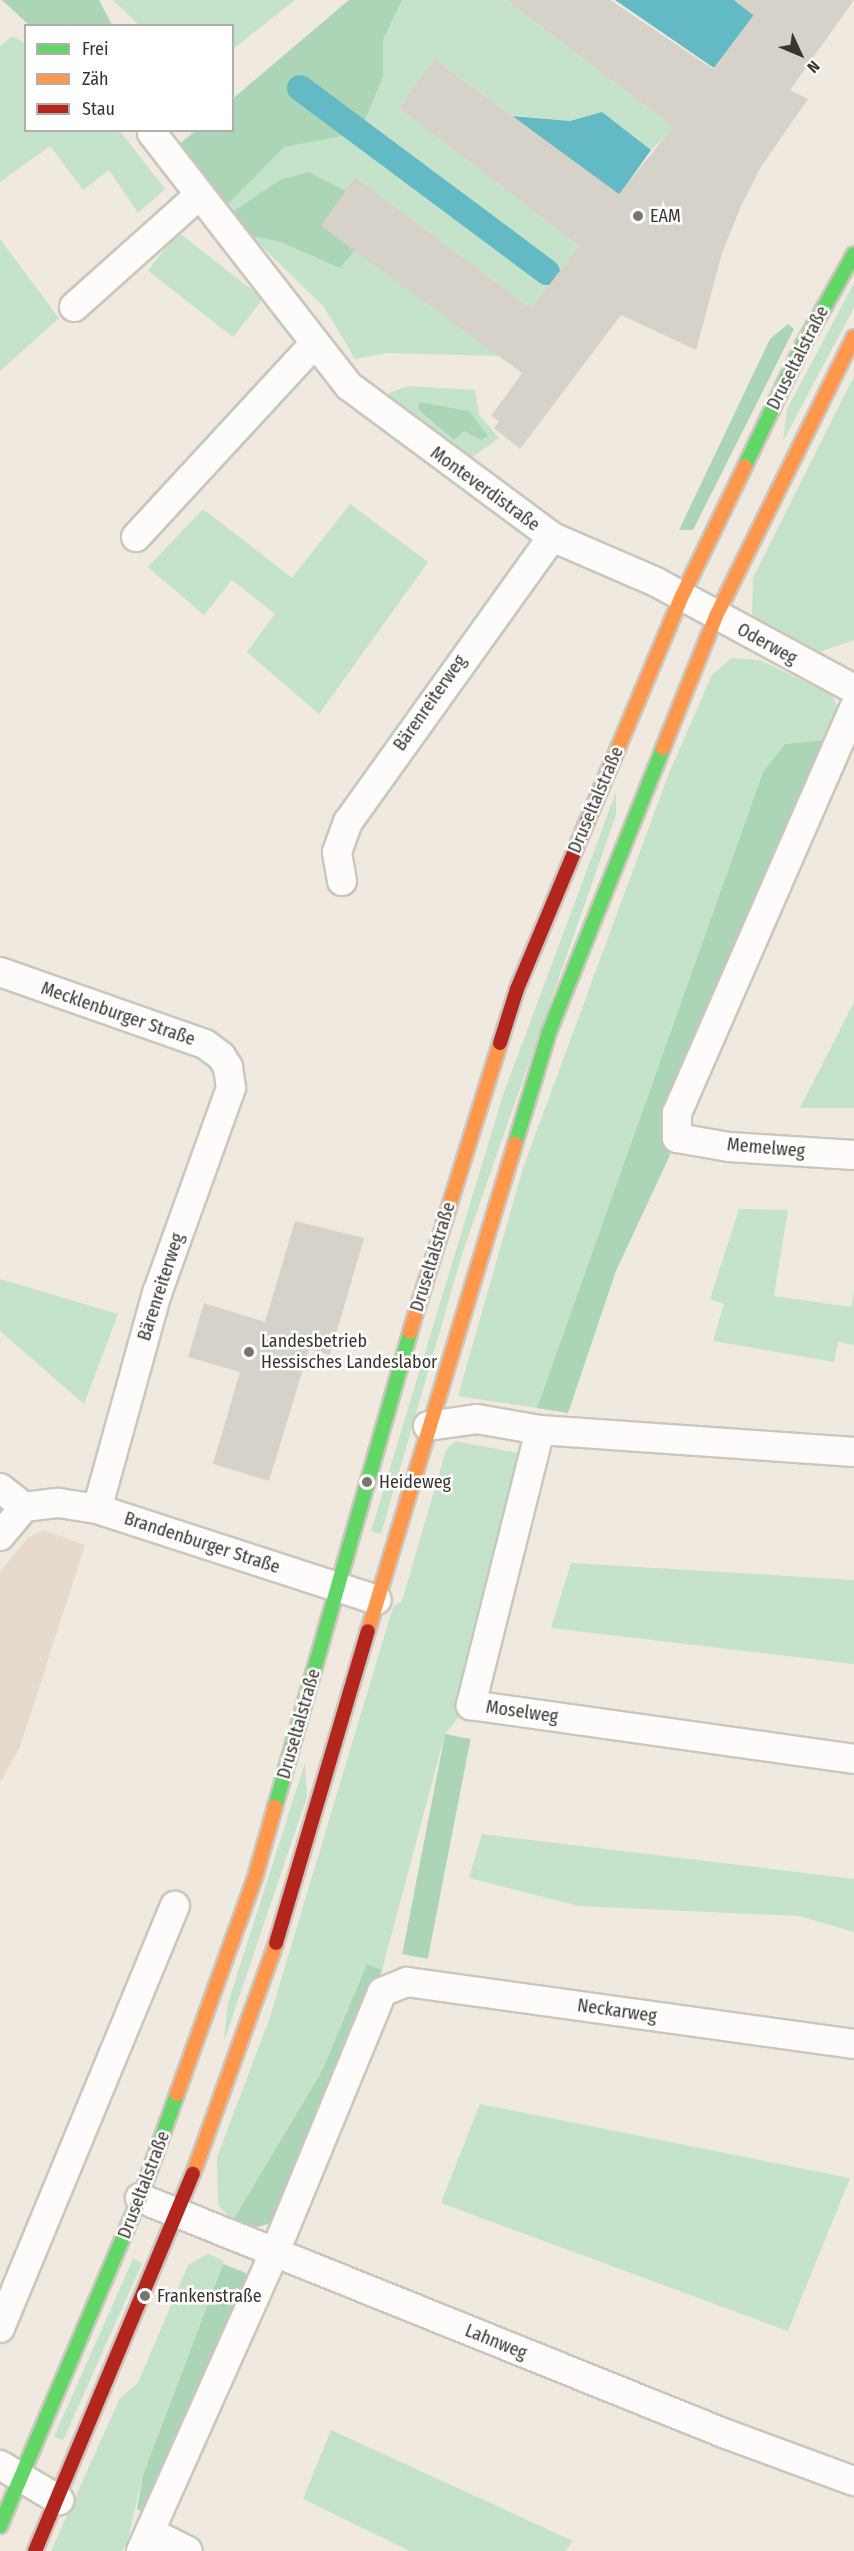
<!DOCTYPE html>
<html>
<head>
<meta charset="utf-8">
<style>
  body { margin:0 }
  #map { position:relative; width:854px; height:2551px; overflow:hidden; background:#efe9df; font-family:"Fira Sans Condensed",sans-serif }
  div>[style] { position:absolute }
  .education>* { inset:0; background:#e5dacc }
  .green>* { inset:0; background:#c5e3ca; transform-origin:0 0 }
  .forest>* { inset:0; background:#abd5b6; transform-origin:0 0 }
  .water>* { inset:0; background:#63b9c4 }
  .canal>* { height:26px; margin:-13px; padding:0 13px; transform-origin:13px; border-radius:13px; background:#63b9c4 }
  .building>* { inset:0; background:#d6d2ca }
  .roads { filter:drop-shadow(2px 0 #cbc6be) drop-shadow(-2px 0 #cbc6be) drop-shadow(0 2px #cbc6be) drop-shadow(0 -2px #cbc6be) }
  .street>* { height:28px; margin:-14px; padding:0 14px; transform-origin:14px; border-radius:14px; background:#fdfcfa }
  .fast>* { height:14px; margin:-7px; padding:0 7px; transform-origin:7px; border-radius:7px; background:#63d668 }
  .slow>* { height:14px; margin:-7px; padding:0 7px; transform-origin:7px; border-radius:7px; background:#ff974d }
  .jam>* { height:14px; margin:-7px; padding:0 7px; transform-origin:7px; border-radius:7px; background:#b3261e }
  .dots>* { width:16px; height:16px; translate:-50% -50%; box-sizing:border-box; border:3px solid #fff; border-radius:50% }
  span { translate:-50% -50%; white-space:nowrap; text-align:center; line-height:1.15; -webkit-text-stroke:5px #fff; paint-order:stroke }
  .poi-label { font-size:18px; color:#3a362f }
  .left { translate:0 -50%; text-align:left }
  .street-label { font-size:18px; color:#3a362f }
  .legend { position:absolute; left:24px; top:24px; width:210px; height:108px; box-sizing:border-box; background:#fff; border:2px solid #b0afac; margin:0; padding:8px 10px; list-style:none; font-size:18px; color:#3a362f }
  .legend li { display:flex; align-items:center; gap:12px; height:30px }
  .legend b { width:30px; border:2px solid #b0afac }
  .north { position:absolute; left:770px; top:24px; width:60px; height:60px; -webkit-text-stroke:4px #fff; paint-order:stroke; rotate:134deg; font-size:16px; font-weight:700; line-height:24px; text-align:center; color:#3a362f }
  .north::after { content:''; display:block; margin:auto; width:21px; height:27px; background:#3a362f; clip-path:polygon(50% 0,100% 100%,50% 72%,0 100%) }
</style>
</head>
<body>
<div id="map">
  <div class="education">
    <div style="clip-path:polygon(43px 1530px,85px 1545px,20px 1747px,0 1783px,0 1571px,28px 1538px)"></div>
  </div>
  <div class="green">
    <div style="clip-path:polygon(113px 0,295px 0,233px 49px,232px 26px,139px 25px)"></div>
    <div style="clip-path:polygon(349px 0,506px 0,674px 128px,651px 150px,602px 112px,570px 121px,511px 115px,434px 59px,399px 108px,579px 246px,531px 308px,355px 177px,500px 356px,387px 353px,355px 359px,324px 307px,251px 236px,176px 146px,194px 131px,232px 130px,233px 98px)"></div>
    <div style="clip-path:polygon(12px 36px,25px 43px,26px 130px,120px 131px,165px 189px,138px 213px,109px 170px,83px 190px,50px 146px,0 182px,0 47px)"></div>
    <div style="left:178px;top:232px;width:108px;height:49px;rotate:38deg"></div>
    <div style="clip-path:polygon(0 239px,59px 318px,0 371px)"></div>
    <div style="clip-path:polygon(854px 283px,854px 308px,783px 441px,787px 409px)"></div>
    <div style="clip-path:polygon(854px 376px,854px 640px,811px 655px,770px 637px,752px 614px,753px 578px)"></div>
    <div style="clip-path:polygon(408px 386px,475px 390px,479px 415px,499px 438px,464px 463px,391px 402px,389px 393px)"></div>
    <div style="clip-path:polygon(350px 504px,428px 562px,319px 714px,247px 652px,275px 614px,232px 580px,204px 615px,148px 567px,203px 509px,292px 578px)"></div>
    <div style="clip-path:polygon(731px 658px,760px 660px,832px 695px,837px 706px,827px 740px,763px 772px,537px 1408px,458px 1396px,523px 1168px,669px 773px,712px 675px)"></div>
    <div style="clip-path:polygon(616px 792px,616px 815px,463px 1251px,381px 1534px,371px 1531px,503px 1095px)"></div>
    <div style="clip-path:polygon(854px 1002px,854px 1108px,800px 1108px)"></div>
    <div style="clip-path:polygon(739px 1209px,788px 1210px,774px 1296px,851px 1307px,854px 1292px,854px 1345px,838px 1342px,834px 1362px,713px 1341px,724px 1304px,710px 1299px)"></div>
    <div style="clip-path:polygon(0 1279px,118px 1314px,84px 1404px,0 1331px)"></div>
    <div style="clip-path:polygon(455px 1441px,518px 1453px,462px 1713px,445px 1734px,382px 1970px,367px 1964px,322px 2071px,233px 2220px,218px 2205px,217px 2157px,269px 2020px,393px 1607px,402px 1601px,446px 1450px)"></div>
    <div style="clip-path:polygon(571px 1563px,854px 1580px,854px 1664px,551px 1628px)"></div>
    <div style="clip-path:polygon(305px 1763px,307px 1797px,224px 2041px,228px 2003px)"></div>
    <div style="clip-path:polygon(482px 1834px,854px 1879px,854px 1932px,799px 1916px,579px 1906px,469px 1878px)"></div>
    <div style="clip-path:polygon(480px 2104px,850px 2178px,788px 2331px,441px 2203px)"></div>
    <div style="clip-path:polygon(208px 2254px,224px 2261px,143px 2475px,127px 2543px,122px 2551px,51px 2551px,120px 2398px,138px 2383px,188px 2265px)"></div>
    <div style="left:133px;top:2259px;width:10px;height:194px;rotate:24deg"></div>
    <div style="clip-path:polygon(331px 2430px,573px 2541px,565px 2551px,410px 2551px,303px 2499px)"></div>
  </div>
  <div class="forest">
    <div style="clip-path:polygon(2px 0,99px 0,112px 25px,29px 25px)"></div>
    <div style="clip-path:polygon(349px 0,402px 0,383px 39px,383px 77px,364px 122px,353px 134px,284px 147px,225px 207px,178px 146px,196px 131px,232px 130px,233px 99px)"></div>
    <div style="clip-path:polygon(308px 172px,346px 191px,355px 250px,340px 268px,281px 242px,251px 236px,231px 213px,280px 180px)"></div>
    <div style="clip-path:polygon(788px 324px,794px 329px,693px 530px,679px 530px,770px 339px)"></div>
    <div style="clip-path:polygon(419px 402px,469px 411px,488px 436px,481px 440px,464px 431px,454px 440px,418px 409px)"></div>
    <div style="clip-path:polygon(827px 740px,676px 1092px,663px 1138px,670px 1155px,616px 1271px,568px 1413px,537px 1408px,763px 772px,785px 744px)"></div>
    <div style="left:445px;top:1734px;width:26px;height:224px;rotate:11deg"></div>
    <div style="clip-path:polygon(367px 1964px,382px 1970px,276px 2222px,253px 2228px,233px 2220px,322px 2071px)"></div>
    <div style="clip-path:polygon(223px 2264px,251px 2275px,151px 2516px,137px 2509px,143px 2475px)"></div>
  </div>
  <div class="water">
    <div style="clip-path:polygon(615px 0,734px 0,754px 15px,714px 68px)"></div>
    <div style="clip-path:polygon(602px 112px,651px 150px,619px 195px,512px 116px,570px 121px)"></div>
  </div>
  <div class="canal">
    <div style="left:300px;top:88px;width:308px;rotate:36.7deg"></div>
  </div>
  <div class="building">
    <div style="clip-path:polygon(506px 0,610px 0,713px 69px,754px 16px,734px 0,854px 0,790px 90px,808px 99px,761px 167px,741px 206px,722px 253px,696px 350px,621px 315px,520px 449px,494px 428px,499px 421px,491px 416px,522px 373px,321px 226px,355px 177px,531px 308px,579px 246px,399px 108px,434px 59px,619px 194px,673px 127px)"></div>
    <div style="clip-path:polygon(295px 1221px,364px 1238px,330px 1355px,309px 1349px,269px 1481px,213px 1464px,240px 1372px,188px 1357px,204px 1303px,265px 1322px)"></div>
  </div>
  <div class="roads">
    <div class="street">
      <div style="left:152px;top:133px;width:321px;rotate:52.1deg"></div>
      <div style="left:349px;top:386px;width:253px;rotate:36.6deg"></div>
      <div style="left:552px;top:537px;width:113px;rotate:23.4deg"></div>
      <div style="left:656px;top:582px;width:225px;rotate:28.4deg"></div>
      <div style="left:74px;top:307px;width:166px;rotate:-41.8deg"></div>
      <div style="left:136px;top:537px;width:263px;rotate:-47.3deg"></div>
      <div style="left:854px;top:708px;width:442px;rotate:113.6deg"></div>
      <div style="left:677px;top:1113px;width:25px;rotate:90deg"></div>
      <div style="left:677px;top:1138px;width:53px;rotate:9.8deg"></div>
      <div style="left:729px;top:1147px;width:125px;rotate:3.7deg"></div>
      <div style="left:342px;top:881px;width:29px;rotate:-100deg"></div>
      <div style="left:337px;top:852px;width:32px;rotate:-70deg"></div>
      <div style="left:348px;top:822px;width:350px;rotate:-54.4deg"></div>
      <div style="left:0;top:972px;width:217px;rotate:19.4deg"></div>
      <div style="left:205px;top:1044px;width:20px;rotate:37deg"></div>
      <div style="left:221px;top:1056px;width:13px;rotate:58deg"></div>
      <div style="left:228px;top:1067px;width:21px;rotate:82deg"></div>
      <div style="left:231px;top:1088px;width:218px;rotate:109.8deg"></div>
      <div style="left:157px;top:1293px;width:224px;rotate:105.5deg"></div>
      <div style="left:428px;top:1426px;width:49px;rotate:-8.1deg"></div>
      <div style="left:477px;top:1419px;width:64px;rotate:9.9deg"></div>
      <div style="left:540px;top:1430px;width:315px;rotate:4deg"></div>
      <div style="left:540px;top:1430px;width:284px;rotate:104.1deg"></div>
      <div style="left:471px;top:1705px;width:387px;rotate:8deg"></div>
      <div style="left:0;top:1488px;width:31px;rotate:38deg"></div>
      <div style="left:0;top:1536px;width:38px;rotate:-50deg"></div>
      <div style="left:24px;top:1507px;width:35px;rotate:-7deg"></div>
      <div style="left:59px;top:1503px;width:38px;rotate:9deg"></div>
      <div style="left:97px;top:1509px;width:294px;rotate:18deg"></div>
      <div style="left:140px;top:2198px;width:632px;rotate:21.94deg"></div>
      <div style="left:726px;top:2434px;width:136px;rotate:20.2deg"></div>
      <div style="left:0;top:2328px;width:457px;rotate:-67.5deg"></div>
      <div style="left:0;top:2465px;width:69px;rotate:30.7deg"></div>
      <div style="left:150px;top:2532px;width:42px;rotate:26.6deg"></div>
      <div style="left:141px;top:2551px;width:328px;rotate:-65.9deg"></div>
      <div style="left:275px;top:2252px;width:281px;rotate:-67.6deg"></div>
      <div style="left:382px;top:1992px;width:27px;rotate:-22deg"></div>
      <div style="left:407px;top:1982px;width:451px;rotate:7.9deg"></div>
    </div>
    <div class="fast">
      <div style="left:745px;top:466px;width:134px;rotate:-64.4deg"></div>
      <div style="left:803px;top:345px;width:104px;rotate:-60.7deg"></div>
      <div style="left:515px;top:1144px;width:117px;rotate:-73.1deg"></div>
      <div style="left:549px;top:1032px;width:306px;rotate:-68.1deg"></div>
      <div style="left:275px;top:1807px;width:494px;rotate:-74.1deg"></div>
      <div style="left:0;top:2526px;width:357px;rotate:-66.9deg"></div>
      <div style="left:140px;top:2198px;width:110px;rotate:-70.4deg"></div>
    </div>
    <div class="slow">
      <div style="left:663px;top:748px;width:142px;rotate:-68.1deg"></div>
      <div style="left:716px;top:616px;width:311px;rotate:-63.7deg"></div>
      <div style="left:610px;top:767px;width:186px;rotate:-67.2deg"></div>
      <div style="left:682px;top:596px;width:144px;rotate:-64.1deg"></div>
      <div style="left:410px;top:1332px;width:303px;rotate:-72.7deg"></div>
      <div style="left:368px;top:1631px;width:509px;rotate:-73.2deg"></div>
      <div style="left:177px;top:2094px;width:234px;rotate:-70.2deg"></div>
      <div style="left:256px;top:1874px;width:70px;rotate:-74.2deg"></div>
      <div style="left:193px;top:2174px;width:245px;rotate:-70.2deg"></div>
    </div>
    <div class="jam">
      <div style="left:500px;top:1043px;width:57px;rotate:-72.5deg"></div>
      <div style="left:517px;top:989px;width:241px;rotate:-67.3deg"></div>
      <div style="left:276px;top:1943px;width:325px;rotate:-73.6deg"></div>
      <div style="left:35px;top:2551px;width:409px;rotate:-67.3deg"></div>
    </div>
  </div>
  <div class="dots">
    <div style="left:638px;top:216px;background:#79756d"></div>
    <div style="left:249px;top:1352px;background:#79756d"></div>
    <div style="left:367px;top:1482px;background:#79756d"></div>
    <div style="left:145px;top:2296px;background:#79756d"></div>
  </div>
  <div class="poi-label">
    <span class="left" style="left:650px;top:216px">EAM</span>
    <span class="left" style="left:261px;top:1352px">Landesbetrieb<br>Hessisches Landeslabor</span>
    <span class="left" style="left:379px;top:1482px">Heideweg</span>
    <span class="left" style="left:157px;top:2296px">Frankenstraße</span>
  </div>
  <div class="street-label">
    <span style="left:798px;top:358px;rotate:-63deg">Druseltalstraße</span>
    <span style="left:485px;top:489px;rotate:36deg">Monteverdistraße</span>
    <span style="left:767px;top:644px;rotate:29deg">Oderweg</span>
    <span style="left:430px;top:703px;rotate:-55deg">Bärenreiterweg</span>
    <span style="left:596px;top:800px;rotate:-67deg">Druseltalstraße</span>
    <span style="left:118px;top:1014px;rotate:19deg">Mecklenburger Straße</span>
    <span style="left:766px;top:1148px;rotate:5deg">Memelweg</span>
    <span style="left:433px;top:1257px;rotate:-73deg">Druseltalstraße</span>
    <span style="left:161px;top:1287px;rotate:-72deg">Bärenreiterweg</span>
    <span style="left:202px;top:1543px;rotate:18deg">Brandenburger Straße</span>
    <span style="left:522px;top:1712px;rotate:8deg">Moselweg</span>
    <span style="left:299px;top:1724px;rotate:-74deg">Druseltalstraße</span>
    <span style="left:617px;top:2011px;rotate:8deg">Neckarweg</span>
    <span style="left:144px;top:2185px;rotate:-69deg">Druseltalstraße</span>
    <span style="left:496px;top:2342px;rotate:22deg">Lahnweg</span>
  </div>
  <ul class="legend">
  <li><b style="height:8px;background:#63d668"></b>Frei</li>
  <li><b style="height:8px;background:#ff974d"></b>Zäh</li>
  <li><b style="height:8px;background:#b3261e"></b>Stau</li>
  </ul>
  <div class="north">N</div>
</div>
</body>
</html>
